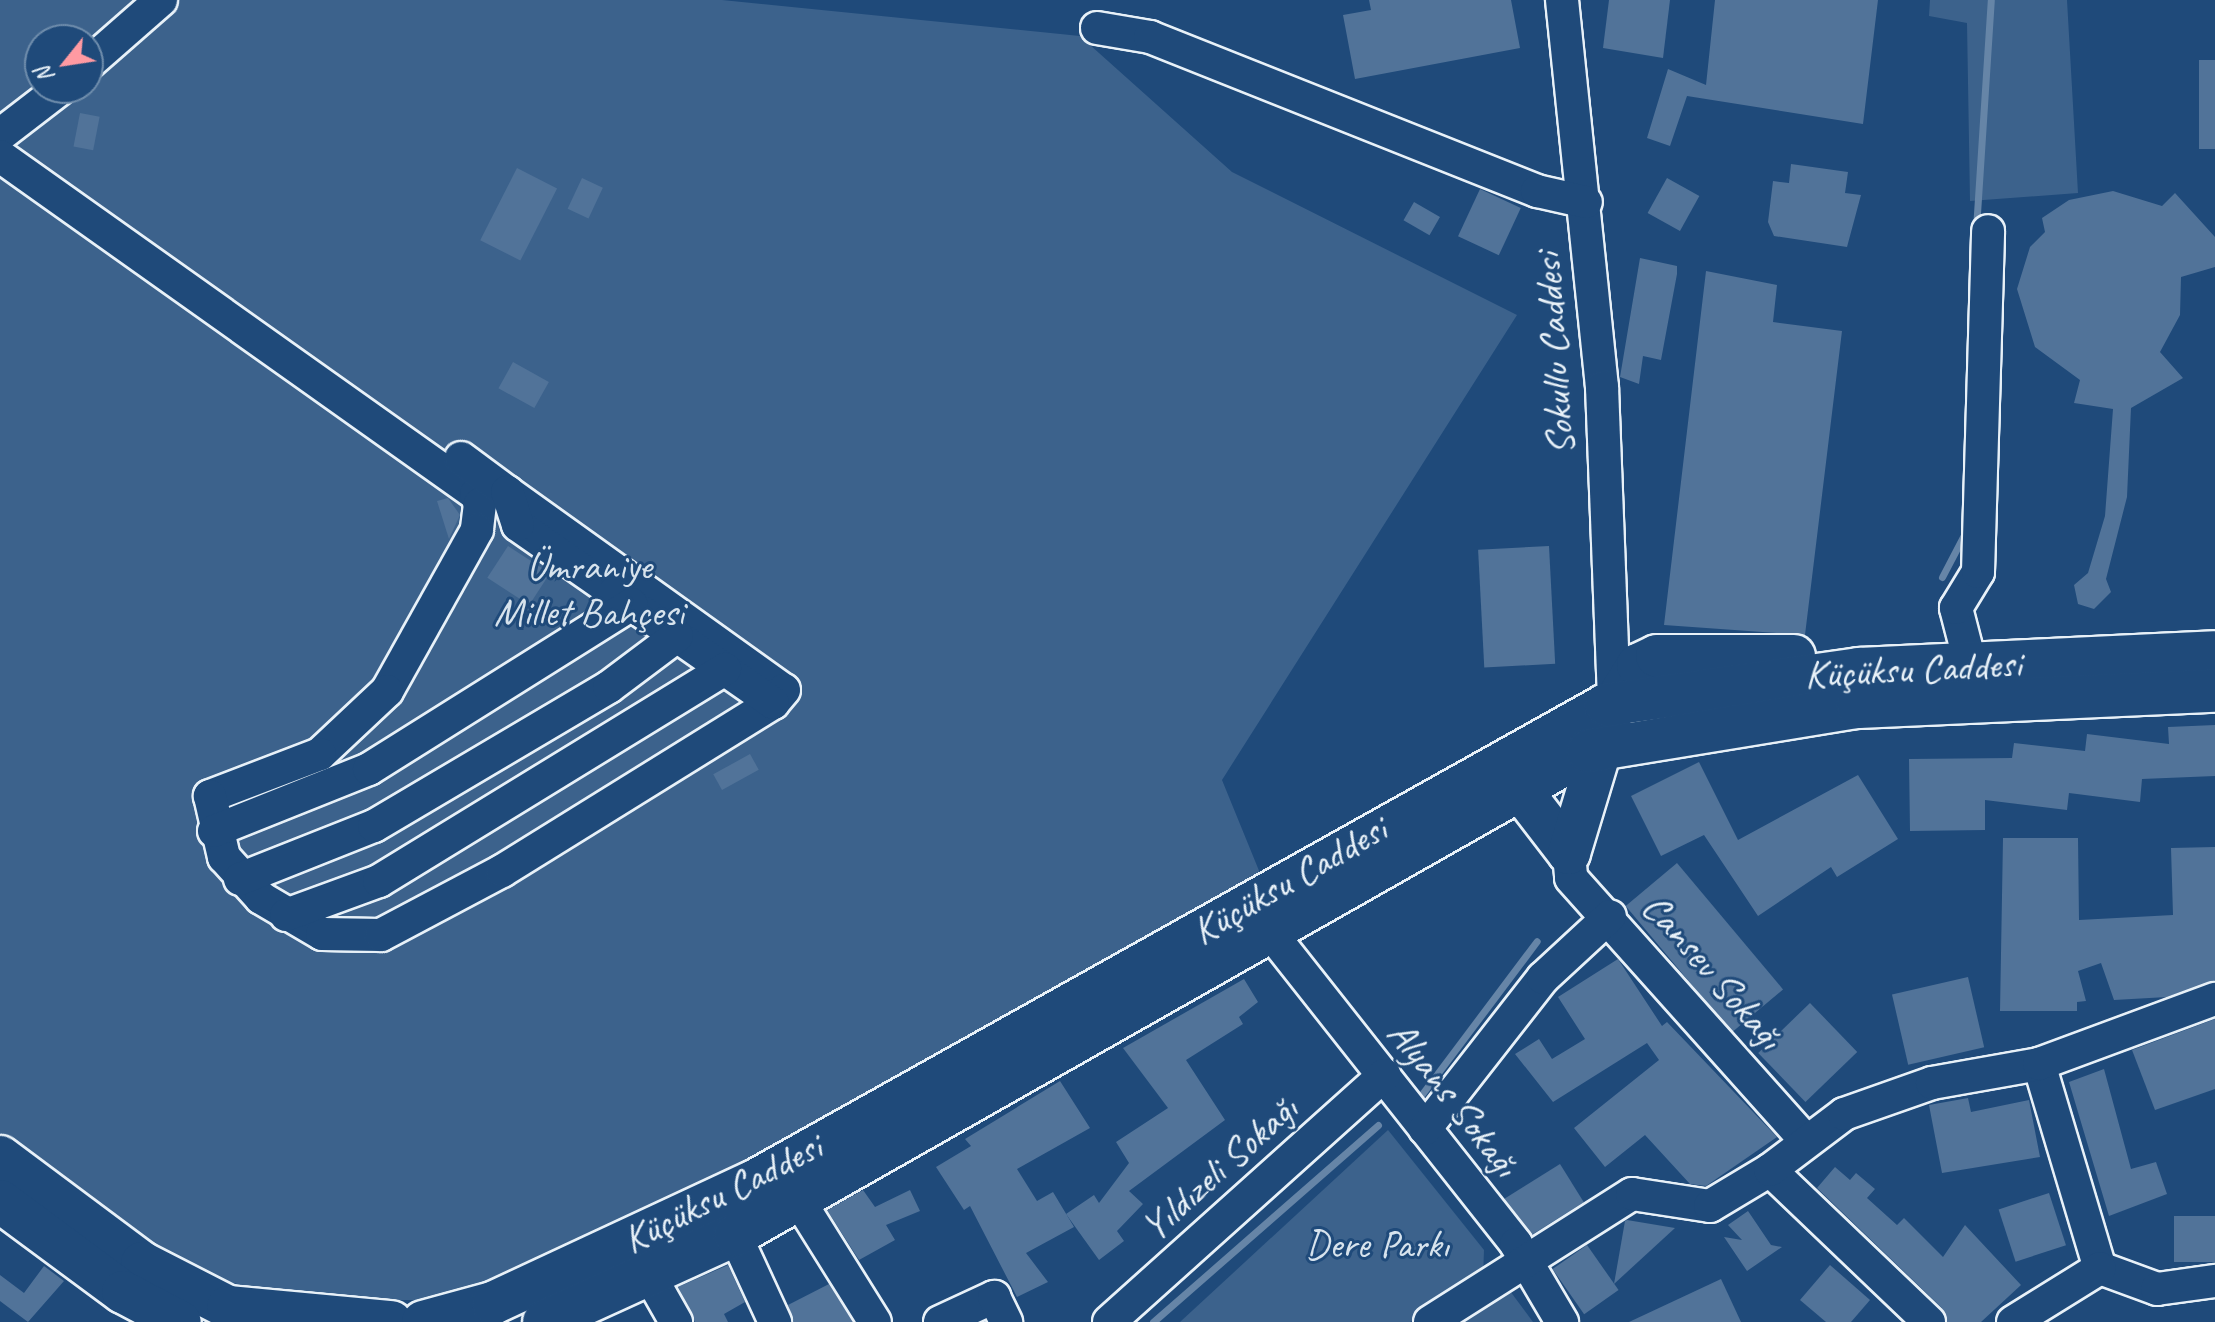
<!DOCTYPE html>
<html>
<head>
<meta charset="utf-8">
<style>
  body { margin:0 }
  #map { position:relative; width:2215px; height:1322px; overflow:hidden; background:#1f4a7a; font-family:Caveat,sans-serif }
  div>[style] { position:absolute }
  .green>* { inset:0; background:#3c628c }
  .stream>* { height:7px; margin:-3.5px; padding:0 3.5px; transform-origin:3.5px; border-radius:3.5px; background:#6685a7 }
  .building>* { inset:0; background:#517399; transform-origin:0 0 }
  .roads { filter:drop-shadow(2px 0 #e8f1f8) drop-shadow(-2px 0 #e8f1f8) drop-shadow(0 2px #e8f1f8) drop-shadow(0 -2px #e8f1f8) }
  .minor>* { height:32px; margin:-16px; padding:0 16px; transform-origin:16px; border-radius:16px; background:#1f4a7a }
  .major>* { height:42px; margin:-21px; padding:0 21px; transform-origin:21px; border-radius:21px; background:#1f4a7a }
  span { translate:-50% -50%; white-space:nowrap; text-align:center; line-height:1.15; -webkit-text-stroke:6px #1f4a7a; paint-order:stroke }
  .street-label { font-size:40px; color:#e8f1f8 }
  .park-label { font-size:40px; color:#d7e3ed }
  .north { position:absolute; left:24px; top:24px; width:80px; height:80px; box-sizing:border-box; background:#1f4a7a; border:2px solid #6f8dac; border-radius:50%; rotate:240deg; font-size:22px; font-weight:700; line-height:32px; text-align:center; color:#e8f1f8 }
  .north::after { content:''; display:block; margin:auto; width:28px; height:36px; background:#ff9aa2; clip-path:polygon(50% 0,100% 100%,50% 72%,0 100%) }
</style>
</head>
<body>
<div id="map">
  <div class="green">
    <div style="clip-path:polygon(evenodd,0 0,722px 0,1080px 36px,1232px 172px,1517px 315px,1222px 780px,1262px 878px,765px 1169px,466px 1300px,306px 1300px,160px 1266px,0 1140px,0 0,40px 40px,88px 40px,88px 88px,40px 88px,40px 40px)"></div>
    <div style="clip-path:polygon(1930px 0,2067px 0,2078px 193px,1970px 201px,1967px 23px,1929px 16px)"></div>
    <div style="clip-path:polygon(1388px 1130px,1484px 1250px,1483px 1278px,1410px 1322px,1180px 1322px)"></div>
    <div style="clip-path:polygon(1510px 1291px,1533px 1322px,1458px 1322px)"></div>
  </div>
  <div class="stream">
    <div style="left:1976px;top:229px;width:229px;rotate:-86.3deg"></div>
    <div style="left:1942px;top:577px;width:50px;rotate:-62.4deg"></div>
    <div style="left:1422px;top:1094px;width:191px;rotate:-53.1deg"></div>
    <div style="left:1153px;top:1322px;width:299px;rotate:-41.2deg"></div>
  </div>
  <div class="building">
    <div style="clip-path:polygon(1369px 0,1511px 0,1520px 48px,1355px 79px,1343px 15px,1371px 10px)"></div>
    <div style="clip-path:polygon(1609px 0,1670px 0,1663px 58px,1603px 48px)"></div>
    <div style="clip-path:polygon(1715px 0,1878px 0,1863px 124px,1687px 96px,1670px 146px,1647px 138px,1668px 69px,1706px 85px)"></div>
    <div style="left:2199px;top:60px;width:16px;height:89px"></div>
    <div style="left:80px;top:113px;width:20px;height:34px;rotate:11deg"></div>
    <div style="clip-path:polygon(1791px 164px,1848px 172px,1845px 193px,1861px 195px,1847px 247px,1774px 236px,1768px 222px,1773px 181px,1789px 183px)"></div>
    <div style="left:517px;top:168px;width:45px;height:81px;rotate:27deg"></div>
    <div style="left:582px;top:178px;width:23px;height:34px;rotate:25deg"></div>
    <div style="left:1667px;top:178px;width:37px;height:40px;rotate:29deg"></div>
    <div style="left:1480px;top:189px;width:45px;height:52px;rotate:25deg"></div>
    <div style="clip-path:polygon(2113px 191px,2162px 206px,2175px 193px,2215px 237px,2215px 267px,2181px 277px,2180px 315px,2160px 352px,2183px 378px,2131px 408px,2127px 497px,2106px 579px,2111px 592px,2094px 609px,2078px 604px,2074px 585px,2088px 573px,2105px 516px,2113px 409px,2074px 403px,2080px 380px,2035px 347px,2017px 289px,2030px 247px,2045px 232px,2042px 218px,2069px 200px)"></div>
    <div style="left:1414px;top:202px;width:30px;height:21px;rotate:30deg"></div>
    <div style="clip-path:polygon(1640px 258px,1677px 266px,1677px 274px,1661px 360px,1643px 356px,1639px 384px,1620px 377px)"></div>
    <div style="clip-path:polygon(1706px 271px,1777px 285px,1773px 322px,1842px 331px,1805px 635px,1664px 625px)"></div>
    <div style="left:513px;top:362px;width:41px;height:30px;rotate:29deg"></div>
    <div style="clip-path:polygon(448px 498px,460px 515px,449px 539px,437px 501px)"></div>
    <div style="left:508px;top:546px;width:50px;height:38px;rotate:33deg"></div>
    <div style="left:1549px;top:546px;width:118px;height:71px;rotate:87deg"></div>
    <div style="clip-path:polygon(2215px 725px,2215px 776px,2142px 779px,2140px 802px,2069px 793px,2067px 810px,1985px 800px,1985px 830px,1910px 831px,1909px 759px,2012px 758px,2014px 743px,2085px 751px,2087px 734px,2169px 744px,2168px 727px)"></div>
    <div style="left:750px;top:754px;width:18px;height:42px;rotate:61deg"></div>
    <div style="clip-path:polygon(1699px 762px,1738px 840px,1858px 775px,1898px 839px,1837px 877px,1831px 867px,1758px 916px,1704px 835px,1661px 856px,1631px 796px)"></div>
    <div style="clip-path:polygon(2003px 838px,2078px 838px,2079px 920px,2173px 915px,2171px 848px,2215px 847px,2215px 980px,2167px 997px,2114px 1000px,2101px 963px,2078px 971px,2086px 1001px,2077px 1002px,2077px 1011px,2000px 1011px)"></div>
    <div style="left:1677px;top:863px;width:165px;height:67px;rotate:50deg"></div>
    <div style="clip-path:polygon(1618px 959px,1662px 1026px,1667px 1022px,1777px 1137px,1706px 1186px,1690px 1184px,1645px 1135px,1605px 1167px,1574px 1128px,1659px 1060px,1647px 1043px,1553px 1102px,1515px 1054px,1539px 1039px,1552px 1059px,1585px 1039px,1558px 997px)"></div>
    <div style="left:1968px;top:977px;width:72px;height:78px;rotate:77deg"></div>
    <div style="clip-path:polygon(1244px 979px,1258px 1002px,1239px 1017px,1243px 1024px,1186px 1060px,1225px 1120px,1129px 1191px,1143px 1204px,1117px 1231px,1124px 1241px,1099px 1260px,1066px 1214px,1094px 1195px,1099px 1203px,1129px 1163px,1116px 1142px,1168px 1108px,1123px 1048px)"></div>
    <div style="left:1810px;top:1003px;width:68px;height:72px;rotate:46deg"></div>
    <div style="clip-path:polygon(2215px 1019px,2215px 1089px,2155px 1110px,2132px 1050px)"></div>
    <div style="clip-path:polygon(2104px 1069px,2131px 1169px,2156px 1162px,2167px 1194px,2109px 1216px,2069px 1082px)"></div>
    <div style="clip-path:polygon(1060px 1081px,1090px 1128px,1017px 1169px,1037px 1201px,1053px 1192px,1074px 1227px,1026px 1253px,1048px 1282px,1017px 1297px,970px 1206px,964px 1210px,936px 1167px,971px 1146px,965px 1139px)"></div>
    <div style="clip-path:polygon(1968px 1098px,1971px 1112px,2029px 1100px,2040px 1157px,1942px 1173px,1929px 1105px)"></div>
    <div style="left:1560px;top:1164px;width:45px;height:66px;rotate:58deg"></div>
    <div style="clip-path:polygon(1835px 1167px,1850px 1180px,1856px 1173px,1875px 1189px,1867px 1198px,1897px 1225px,1904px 1218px,1943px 1257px,1965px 1225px,2021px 1285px,1981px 1322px,1947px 1322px,1942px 1308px,1817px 1188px)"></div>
    <div style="clip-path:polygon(863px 1190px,875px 1207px,910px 1190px,920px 1211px,886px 1225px,895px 1240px,859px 1260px,827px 1210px)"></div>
    <div style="left:2049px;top:1193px;width:55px;height:53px;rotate:72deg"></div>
    <div style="clip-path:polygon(1748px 1211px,1771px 1245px,1782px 1247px,1747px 1271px,1724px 1237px,1742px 1240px,1728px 1225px)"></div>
    <div style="left:2215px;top:1216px;width:46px;height:41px;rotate:90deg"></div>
    <div style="clip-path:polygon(1627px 1220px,1675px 1228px,1614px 1284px,1625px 1221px)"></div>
    <div style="left:1587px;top:1245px;width:55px;height:42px;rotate:55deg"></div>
    <div style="clip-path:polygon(728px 1265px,745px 1302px,724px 1314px,728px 1322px,695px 1322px,678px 1287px)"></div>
    <div style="clip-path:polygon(1830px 1265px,1870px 1300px,1851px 1322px,1826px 1322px,1800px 1300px)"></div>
    <div style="clip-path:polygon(44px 1266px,64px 1281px,28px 1322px,0 1301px,0 1275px,24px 1293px)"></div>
    <div style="clip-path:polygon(1721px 1279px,1741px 1322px,1629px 1322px)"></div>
    <div style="clip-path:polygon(829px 1284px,853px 1322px,794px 1322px,788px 1305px)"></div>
  </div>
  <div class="roads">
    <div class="minor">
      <div style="left:1562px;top:0;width:389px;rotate:84.1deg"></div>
      <div style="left:1602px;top:387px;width:317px;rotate:87.8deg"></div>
      <div style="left:1097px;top:28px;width:54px;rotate:9.6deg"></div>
      <div style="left:1150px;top:37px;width:417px;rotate:21.7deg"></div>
      <div style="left:1537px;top:191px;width:50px;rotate:12.7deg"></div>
      <div style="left:88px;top:64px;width:97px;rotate:-41.2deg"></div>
      <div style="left:0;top:135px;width:77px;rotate:-37.6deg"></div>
      <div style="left:0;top:156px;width:584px;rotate:35.38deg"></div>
      <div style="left:476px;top:494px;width:11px;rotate:68deg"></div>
      <div style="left:480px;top:504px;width:26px;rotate:97deg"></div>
      <div style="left:477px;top:530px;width:184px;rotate:119.2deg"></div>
      <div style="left:387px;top:691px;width:92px;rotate:136.8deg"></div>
      <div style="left:320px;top:754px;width:118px;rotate:159.1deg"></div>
      <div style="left:210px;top:796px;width:63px;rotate:77.1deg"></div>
      <div style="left:224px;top:857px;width:55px;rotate:47.9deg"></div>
      <div style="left:261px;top:898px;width:71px;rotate:30.5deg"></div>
      <div style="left:322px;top:934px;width:59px;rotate:1deg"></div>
      <div style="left:381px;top:935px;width:137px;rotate:-27.9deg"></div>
      <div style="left:502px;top:871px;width:319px;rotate:-31.8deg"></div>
      <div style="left:461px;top:458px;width:57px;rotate:36.5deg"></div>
      <div style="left:507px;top:492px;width:340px;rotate:35.6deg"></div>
      <div style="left:784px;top:690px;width:17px;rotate:130deg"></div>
      <div style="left:773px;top:703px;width:311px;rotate:-145.1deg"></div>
      <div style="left:518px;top:525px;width:35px;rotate:-108deg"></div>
      <div style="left:1971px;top:666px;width:60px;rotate:-104.5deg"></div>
      <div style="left:1956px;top:608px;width:42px;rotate:-58.6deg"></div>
      <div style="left:1978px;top:572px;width:341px;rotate:-88.3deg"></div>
      <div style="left:214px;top:831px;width:167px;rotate:-21.8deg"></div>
      <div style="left:369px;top:769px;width:310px;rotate:-32.1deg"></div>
      <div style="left:1569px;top:853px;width:25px;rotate:85deg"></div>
      <div style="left:1571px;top:878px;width:353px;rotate:48.2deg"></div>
      <div style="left:240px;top:879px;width:144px;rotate:-21.6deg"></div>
      <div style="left:374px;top:826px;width:273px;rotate:-30.6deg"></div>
      <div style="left:609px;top:687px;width:85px;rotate:-36.9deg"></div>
      <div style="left:286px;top:915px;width:99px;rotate:-20.1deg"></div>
      <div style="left:379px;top:881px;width:406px;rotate:-31.5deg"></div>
      <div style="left:1270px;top:932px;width:397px;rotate:51.7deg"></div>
      <div style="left:1516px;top:1244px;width:91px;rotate:59.5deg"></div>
      <div style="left:2039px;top:1064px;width:213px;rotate:73.4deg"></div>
      <div style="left:2100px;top:1268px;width:61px;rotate:20.2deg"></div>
      <div style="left:2157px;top:1289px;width:59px;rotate:-7.9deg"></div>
      <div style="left:1425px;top:1129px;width:192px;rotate:-52deg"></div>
      <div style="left:1543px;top:978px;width:91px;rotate:-42.8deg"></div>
      <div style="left:798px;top:1199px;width:145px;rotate:58deg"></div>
      <div style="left:735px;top:1235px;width:96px;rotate:65.3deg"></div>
      <div style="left:650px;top:1276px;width:53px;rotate:60.5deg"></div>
      <div style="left:940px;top:1322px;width:60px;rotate:-24.8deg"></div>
      <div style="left:994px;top:1297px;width:28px;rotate:64deg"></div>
      <div style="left:1109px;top:1322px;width:370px;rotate:-41.9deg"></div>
      <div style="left:1430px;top:1322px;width:239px;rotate:-32.4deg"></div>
      <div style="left:1632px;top:1194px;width:79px;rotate:8.7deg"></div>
      <div style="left:1710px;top:1206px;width:70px;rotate:-31deg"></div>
      <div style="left:1929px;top:1322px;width:220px;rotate:-136.3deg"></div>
      <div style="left:1770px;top:1170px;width:93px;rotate:-37.1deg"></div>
      <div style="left:1844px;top:1114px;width:93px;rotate:-19.4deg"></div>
      <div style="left:1932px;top:1083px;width:109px;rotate:-10.1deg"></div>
      <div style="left:2039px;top:1064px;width:188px;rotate:-20.3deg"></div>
      <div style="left:2013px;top:1322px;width:102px;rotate:-31.8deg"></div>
    </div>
    <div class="major">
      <div style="left:1519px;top:788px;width:82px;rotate:52.4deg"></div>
      <div style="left:1569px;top:853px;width:156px;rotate:-73.2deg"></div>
      <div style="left:1614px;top:704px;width:46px;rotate:-58.4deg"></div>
      <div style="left:1638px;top:665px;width:21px;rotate:-25deg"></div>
      <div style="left:1657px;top:656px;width:137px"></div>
      <div style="left:0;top:1157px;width:177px;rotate:36.7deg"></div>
      <div style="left:142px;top:1263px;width:97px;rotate:27.1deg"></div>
      <div style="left:228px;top:1307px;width:164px;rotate:5.3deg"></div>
      <div style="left:0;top:1201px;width:153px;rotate:36.5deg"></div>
      <div style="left:123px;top:1292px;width:64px;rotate:27.8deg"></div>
      <div style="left:423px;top:1322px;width:73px;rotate:-15.2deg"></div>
      <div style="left:493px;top:1303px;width:289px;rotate:-25deg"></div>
      <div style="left:755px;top:1181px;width:975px;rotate:-29.22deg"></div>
      <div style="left:1606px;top:705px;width:256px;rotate:-8.1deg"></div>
      <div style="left:1859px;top:669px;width:356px;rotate:-2.7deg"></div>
      <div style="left:544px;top:1322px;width:210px;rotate:-24.5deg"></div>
      <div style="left:735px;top:1235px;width:981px;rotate:-29.57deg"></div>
      <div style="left:1588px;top:751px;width:274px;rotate:-9.3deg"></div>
      <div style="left:1858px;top:707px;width:357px;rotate:-2.6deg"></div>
    </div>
  </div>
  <div class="street-label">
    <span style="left:1554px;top:354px;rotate:-94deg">Sokullu Caddesi</span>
    <span style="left:1913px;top:669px;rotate:-3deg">Küçüksu Caddesi</span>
    <span style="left:1289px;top:880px;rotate:-30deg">Küçüksu Caddesi</span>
    <span style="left:1713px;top:971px;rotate:49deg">Cansev Sokağı</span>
    <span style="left:1454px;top:1098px;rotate:52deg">Alyans Sokağı</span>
    <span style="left:1219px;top:1168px;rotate:-42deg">Yıldızeli Sokağı</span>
    <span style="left:722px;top:1193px;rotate:-27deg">Küçüksu Caddesi</span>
  </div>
  <div class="park-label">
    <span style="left:589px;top:589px">Ümraniye<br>Millet Bahçesi</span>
    <span style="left:1377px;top:1244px">Dere Parkı</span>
  </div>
  <div class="north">N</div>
</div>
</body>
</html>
